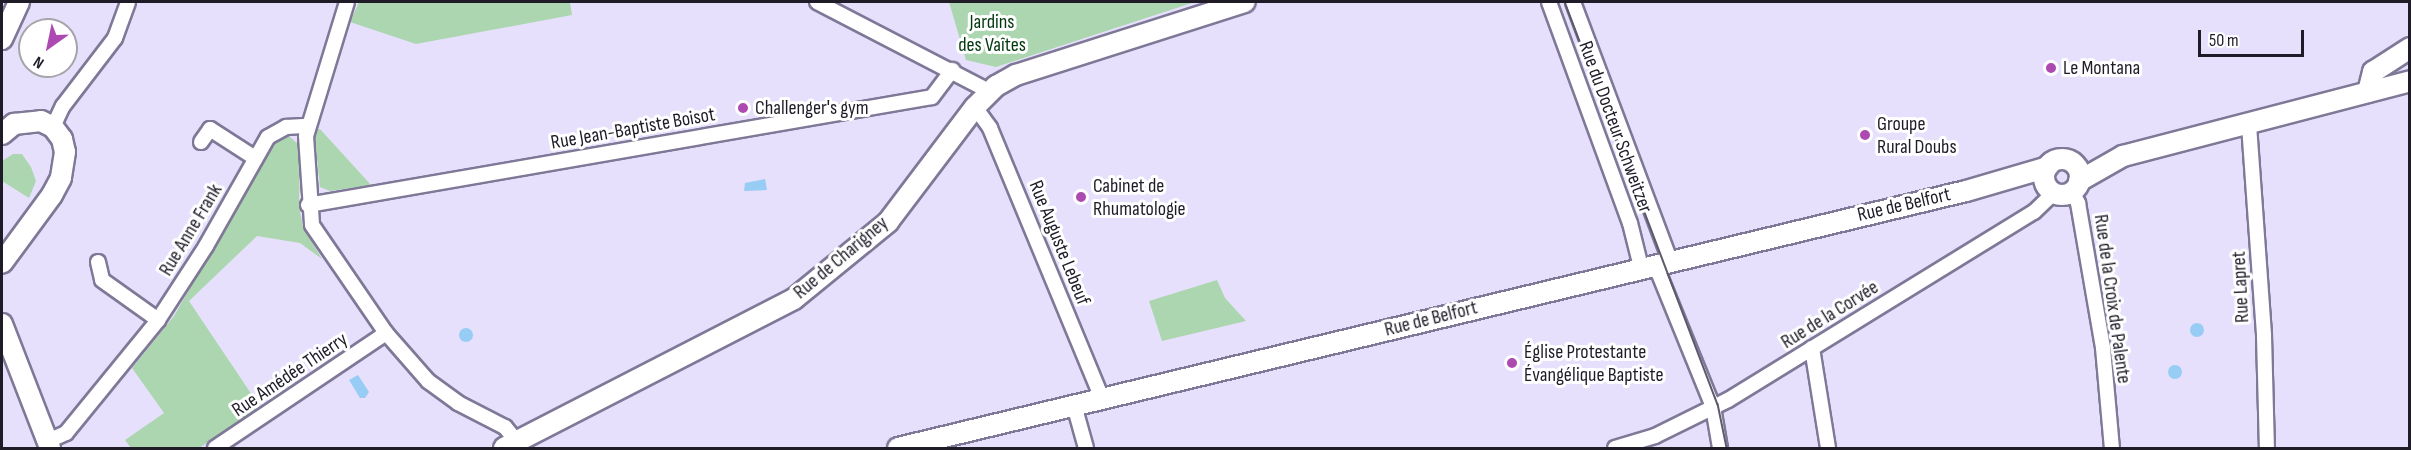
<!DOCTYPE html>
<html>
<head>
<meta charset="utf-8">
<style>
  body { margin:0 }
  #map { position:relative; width:2411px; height:450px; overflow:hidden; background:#e6e0fc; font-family:"Sofia Sans Condensed",sans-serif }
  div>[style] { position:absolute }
  .green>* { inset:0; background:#acd6af }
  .water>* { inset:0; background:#97ccf5 }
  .round { border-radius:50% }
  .roads { filter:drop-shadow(2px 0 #7f7897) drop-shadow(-2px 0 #7f7897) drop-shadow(0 2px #7f7897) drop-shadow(0 -2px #7f7897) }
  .street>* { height:14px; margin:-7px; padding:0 7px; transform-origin:7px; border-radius:7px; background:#fff }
  .secondary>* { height:20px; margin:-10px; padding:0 10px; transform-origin:10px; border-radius:10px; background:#fff }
  .secondary>.ring { margin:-10px; padding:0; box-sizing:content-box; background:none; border:20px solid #fff; border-radius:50% }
  .tram>* { height:1.5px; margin:-0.75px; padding:0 0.75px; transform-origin:0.75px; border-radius:0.75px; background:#5e5a6b }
  .dots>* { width:16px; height:16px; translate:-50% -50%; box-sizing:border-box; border:3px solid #fff; border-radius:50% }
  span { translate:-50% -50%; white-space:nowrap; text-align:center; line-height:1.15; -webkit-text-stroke:6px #fff; paint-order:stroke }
  .park-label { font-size:20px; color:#01380e }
  .poi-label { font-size:20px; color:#1f1c28 }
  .left { translate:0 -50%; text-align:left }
  .street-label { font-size:20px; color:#1f1c28 }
  .frame { position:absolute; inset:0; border:3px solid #1f1c28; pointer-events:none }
  .north { position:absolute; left:18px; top:18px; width:60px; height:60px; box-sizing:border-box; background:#fff; border:2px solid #a5a4a9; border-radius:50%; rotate:213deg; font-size:16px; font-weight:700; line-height:24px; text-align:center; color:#1f1c28 }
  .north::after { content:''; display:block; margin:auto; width:21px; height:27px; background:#ac4ab1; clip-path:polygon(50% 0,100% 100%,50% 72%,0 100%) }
  .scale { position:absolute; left:2198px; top:30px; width:106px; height:27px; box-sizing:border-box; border:3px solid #1f1c28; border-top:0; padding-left:8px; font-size:18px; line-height:21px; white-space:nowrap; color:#1f1c28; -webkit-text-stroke:4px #fff; paint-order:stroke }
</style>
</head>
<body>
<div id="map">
  <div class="green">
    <div style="clip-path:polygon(359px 2px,570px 2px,572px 15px,416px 44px,350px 22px)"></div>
    <div style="clip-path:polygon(949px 2px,1195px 2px,996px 67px,966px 60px)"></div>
    <div style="clip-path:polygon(320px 129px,371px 185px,330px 191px,320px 187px,314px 130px)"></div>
    <div style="clip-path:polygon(289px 136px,298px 144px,300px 155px,299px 207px,303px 227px,322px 259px,300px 243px,257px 236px,189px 301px,260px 407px,199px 448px,131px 448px,125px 440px,164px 413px,132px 368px,174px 316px,272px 145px)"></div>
    <div style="clip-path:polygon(13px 154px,22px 154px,31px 167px,36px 181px,29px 198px,2px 181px,2px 161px)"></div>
    <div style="clip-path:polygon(1217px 280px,1225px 298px,1246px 321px,1162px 341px,1149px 301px)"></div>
  </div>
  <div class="water">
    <div style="clip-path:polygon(765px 179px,767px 190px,744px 191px,745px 183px)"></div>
    <div class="round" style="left:2190px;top:323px;width:14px;height:14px"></div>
    <div class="round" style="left:459px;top:328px;width:14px;height:14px"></div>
    <div class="round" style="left:2168px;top:365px;width:14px;height:14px"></div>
    <div style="clip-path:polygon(358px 375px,369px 392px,365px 398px,360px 398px,349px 380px)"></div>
  </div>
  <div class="roads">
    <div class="street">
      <div style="left:347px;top:2px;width:140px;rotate:107deg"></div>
      <div style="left:306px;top:136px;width:89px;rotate:86.1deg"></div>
      <div style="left:312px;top:225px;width:131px;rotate:55.6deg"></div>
      <div style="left:386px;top:333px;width:64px;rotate:48.8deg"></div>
      <div style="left:428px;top:381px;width:37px;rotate:36deg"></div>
      <div style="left:458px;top:403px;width:53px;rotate:27.1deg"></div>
      <div style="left:505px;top:427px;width:19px;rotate:51deg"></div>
      <div style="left:817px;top:2px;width:194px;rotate:27.4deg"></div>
      <div style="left:1549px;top:2px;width:235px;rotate:69.9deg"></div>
      <div style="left:1630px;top:223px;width:45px;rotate:76deg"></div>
      <div style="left:1573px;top:2px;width:276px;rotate:69.4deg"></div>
      <div style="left:975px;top:107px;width:26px;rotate:54deg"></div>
      <div style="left:990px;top:128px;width:292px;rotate:67.5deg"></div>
      <div style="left:2249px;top:125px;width:212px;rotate:85.9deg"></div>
      <div style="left:2264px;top:336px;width:112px;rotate:88.5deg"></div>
      <div style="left:53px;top:127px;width:23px;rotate:-65deg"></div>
      <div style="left:63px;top:106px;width:86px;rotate:-52.6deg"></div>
      <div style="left:115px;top:38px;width:38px;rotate:-70deg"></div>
      <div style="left:201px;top:142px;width:16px;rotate:-55deg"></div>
      <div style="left:210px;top:129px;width:54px;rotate:32.8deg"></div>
      <div style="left:2072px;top:192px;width:13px;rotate:61deg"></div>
      <div style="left:2078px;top:203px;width:147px;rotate:80.2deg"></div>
      <div style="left:2103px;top:348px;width:100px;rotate:84.9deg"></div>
      <div style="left:308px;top:205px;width:633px;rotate:-9.82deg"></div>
      <div style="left:932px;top:97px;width:34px;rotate:-53deg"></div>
      <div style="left:98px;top:262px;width:18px;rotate:77deg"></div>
      <div style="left:102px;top:280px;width:69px;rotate:35.5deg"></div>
      <div style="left:1655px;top:264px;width:154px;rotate:67.9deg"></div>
      <div style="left:1713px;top:407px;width:42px;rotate:80.3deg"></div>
      <div style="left:1812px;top:348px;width:101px;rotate:80.9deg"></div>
      <div style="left:1074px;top:405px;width:45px;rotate:74.4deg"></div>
      <div style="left:48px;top:441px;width:20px;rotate:-24deg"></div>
      <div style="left:66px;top:433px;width:146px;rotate:-50.8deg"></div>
      <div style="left:158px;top:320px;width:88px;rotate:-57deg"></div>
      <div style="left:206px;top:246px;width:125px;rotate:-60.4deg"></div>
      <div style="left:268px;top:137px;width:21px;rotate:-29deg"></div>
      <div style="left:286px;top:127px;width:22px;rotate:-3deg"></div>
      <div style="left:215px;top:448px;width:206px;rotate:-33.9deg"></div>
      <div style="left:1615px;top:448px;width:42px;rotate:-16.7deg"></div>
      <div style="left:1655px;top:436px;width:81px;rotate:-26.3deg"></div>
      <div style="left:1728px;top:400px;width:359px;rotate:-31.6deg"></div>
      <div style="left:2034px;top:212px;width:28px;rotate:-44deg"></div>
    </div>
    <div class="secondary">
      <div style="left:2px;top:39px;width:41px;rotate:-65.3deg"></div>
      <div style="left:2368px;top:92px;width:21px;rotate:-76deg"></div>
      <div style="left:2373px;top:72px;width:44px;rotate:-33deg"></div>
      <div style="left:2px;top:134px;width:16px;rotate:-40deg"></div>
      <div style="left:14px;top:124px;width:27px;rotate:-6deg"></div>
      <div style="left:41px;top:121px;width:13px;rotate:27deg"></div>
      <div style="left:53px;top:127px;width:15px;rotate:53deg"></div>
      <div style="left:62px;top:139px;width:13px;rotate:77deg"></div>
      <div style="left:65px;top:152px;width:26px;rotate:99deg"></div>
      <div style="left:61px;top:178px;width:19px;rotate:118deg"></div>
      <div style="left:52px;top:195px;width:84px;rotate:126.3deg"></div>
      <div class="ring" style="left:2044px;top:159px;width:16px;height:16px"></div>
      <div style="left:2079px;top:181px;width:51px;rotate:-29.6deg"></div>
      <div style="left:2123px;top:156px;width:297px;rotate:-14.6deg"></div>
      <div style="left:2px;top:324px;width:133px;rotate:68.8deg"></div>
      <div style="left:504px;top:448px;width:326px;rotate:-27.2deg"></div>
      <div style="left:794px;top:299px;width:122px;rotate:-39.3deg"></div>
      <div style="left:888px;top:222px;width:144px;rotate:-52.9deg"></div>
      <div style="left:975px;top:107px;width:30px;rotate:-45deg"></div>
      <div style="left:996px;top:86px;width:23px;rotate:-29deg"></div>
      <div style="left:1016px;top:75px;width:240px;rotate:-17.7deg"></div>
      <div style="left:898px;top:448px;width:1098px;rotate:-13.53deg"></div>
      <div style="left:1966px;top:191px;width:85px;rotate:-16.3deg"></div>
    </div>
  </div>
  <div class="tram">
    <div style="left:1565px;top:2px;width:430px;rotate:69.2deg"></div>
    <div style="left:1718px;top:404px;width:45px;rotate:78.4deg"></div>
  </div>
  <div class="dots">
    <div style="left:2051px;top:68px;background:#ac4ab1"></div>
    <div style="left:743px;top:108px;background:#ac4ab1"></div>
    <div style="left:1865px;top:135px;background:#ac4ab1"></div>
    <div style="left:1081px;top:197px;background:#ac4ab1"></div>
    <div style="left:1512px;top:363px;background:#ac4ab1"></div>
  </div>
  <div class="park-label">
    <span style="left:992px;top:34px">Jardins<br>des Vaîtes</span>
  </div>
  <div class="poi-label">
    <span class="left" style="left:2063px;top:68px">Le Montana</span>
    <span class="left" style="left:755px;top:108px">Challenger's gym</span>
    <span class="left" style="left:1877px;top:136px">Groupe<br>Rural Doubs</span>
    <span class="left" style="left:1093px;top:198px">Cabinet de<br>Rhumatologie</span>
    <span class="left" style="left:1524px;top:364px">Église Protestante<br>Évangélique Baptiste</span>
  </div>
  <div class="street-label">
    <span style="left:1615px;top:127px;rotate:70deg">Rue du Docteur Schweitzer</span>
    <span style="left:633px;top:129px;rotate:-10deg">Rue Jean-Baptiste Boisot</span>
    <span style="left:1904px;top:205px;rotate:-13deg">Rue de Belfort</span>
    <span style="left:191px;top:230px;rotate:-59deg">Rue Anne Frank</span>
    <span style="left:1059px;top:243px;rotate:68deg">Rue Auguste Lebeuf</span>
    <span style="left:841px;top:258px;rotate:-40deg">Rue de Charigney</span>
    <span style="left:2241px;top:287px;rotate:-93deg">Rue Lapret</span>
    <span style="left:2112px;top:299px;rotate:82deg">Rue de la Croix de Palente</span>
    <span style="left:1830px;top:315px;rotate:-32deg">Rue de la Corvée</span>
    <span style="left:1431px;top:319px;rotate:-14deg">Rue de Belfort</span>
    <span style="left:290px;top:375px;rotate:-34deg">Rue Amédée Thierry</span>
  </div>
  <div class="frame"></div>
  <div class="north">N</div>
  <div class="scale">50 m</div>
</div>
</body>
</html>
